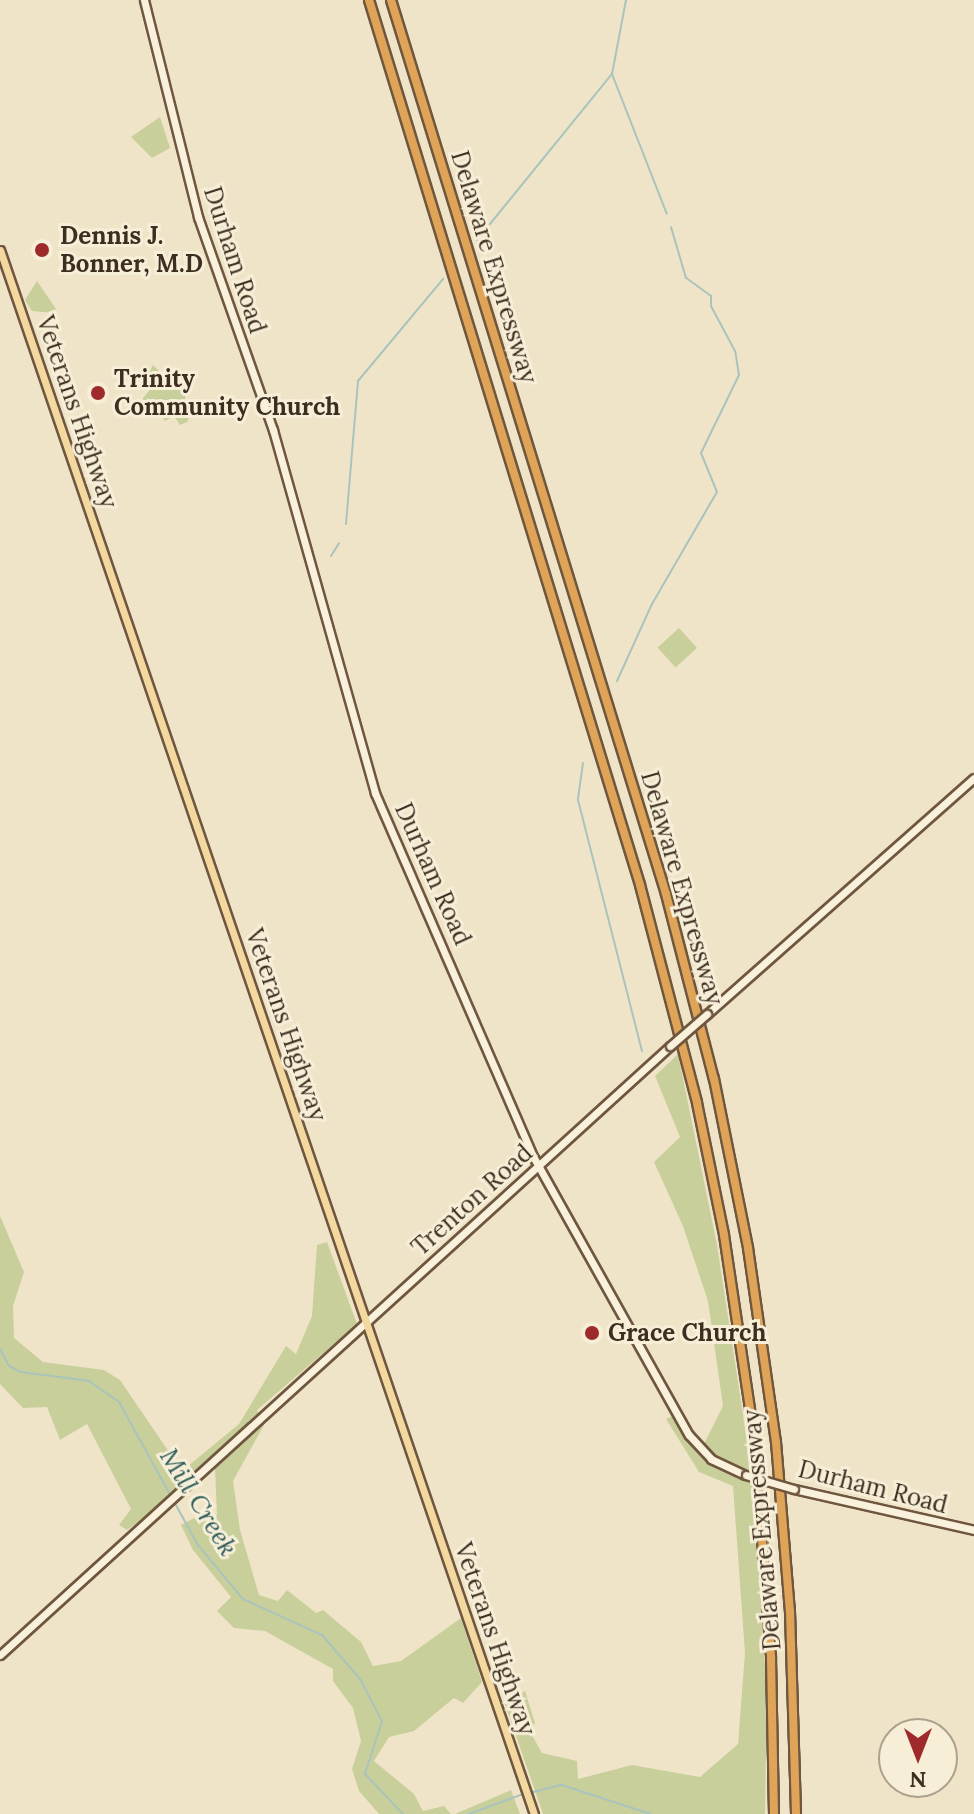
<!DOCTYPE html>
<html>
<head>
<meta charset="utf-8">
<style>
  body { margin:0 }
  #map { position:relative; width:974px; height:1814px; overflow:hidden; background:#f0e4c8; font-family:Lora,serif }
  div>[style] { position:absolute }
  .green>* { inset:0; background:#c9cf9b; transform-origin:0 0 }
  .stream>* { height:2px; margin:-1px; padding:0 1px; transform-origin:1px; border-radius:1px; background:#a9c4bc }
  .roads { filter:drop-shadow(2px 0 #6f573f) drop-shadow(-2px 0 #6f573f) drop-shadow(0 2px #6f573f) drop-shadow(0 -2px #6f573f) }
  .secondary>* { height:7px; margin:-3.5px; padding:0 3.5px; transform-origin:3.5px; border-radius:3.5px; background:#faf1dc }
  .primary>* { height:7px; margin:-3.5px; padding:0 3.5px; transform-origin:3.5px; border-radius:3.5px; background:#f3d9a0 }
  .motorway>* { height:8px; margin:-4px; padding:0 4px; transform-origin:4px; border-radius:4px; background:#e0a458 }
  .bridges { filter:drop-shadow(2px 0 #6f573f) drop-shadow(-2px 0 #6f573f) drop-shadow(0 2px #6f573f) drop-shadow(0 -2px #6f573f) }
  .secondary-bridge>* { height:7px; margin:-3.5px; padding:0 3.5px; transform-origin:3.5px; border-radius:3.5px; background:#faf1dc }
  .dots>* { width:22px; height:22px; translate:-50% -50%; box-sizing:border-box; border:4px solid #f7eed8; border-radius:50% }
  span { translate:-50% -50%; white-space:nowrap; text-align:center; line-height:1.15; -webkit-text-stroke:6px #f7eed8; paint-order:stroke }
  .poi-label { font-size:24px; color:#3d2e20; font-weight:700 }
  .left { translate:0 -50%; text-align:left }
  .street-label { font-size:24px; color:#3d2e20 }
  .water-label { font-size:26px; color:#2f5d5a; font-style:italic }
  .north { position:absolute; left:878px; top:1718px; width:80px; height:80px; box-sizing:border-box; background:#f7eed8; border:2px solid #ada18e; border-radius:50%; rotate:180deg; font-size:22px; font-weight:700; line-height:32px; text-align:center; color:#3d2e20 }
  .north::after { content:''; display:block; margin:auto; width:28px; height:36px; background:#9e2a2b; clip-path:polygon(50% 0,100% 100%,50% 72%,0 100%) }
</style>
</head>
<body>
<div id="map">
  <div class="green">
    <div style="clip-path:polygon(160px 117px,170px 148px,152px 158px,131px 137px)"></div>
    <div style="clip-path:polygon(37px 281px,56px 309px,54px 313px,32px 311px,25px 300px)"></div>
    <div style="clip-path:polygon(153px 365px,169px 381px,179px 375px,191px 380px,193px 386px,185px 388px,185px 401px,193px 410px,187px 422px,180px 425px,174px 416px,165px 421px,157px 408px,144px 415px,143px 398px,158px 380px,149px 373px)"></div>
    <div style="left:679px;top:628px;width:27px;height:29px;rotate:48deg"></div>
    <div style="clip-path:polygon(678px 1054px,717px 1245px,751px 1467px,767px 1693px,765px 1814px,543px 1814px,505px 1704px,525px 1691px,535px 1723px,529px 1730px,542px 1753px,577px 1761px,578px 1779px,632px 1765px,700px 1777px,738px 1744px,745px 1653px,733px 1486px,699px 1472px,666px 1419px,673px 1416px,699px 1454px,723px 1406px,708px 1301px,683px 1226px,654px 1162px,680px 1137px,655px 1076px)"></div>
    <div style="clip-path:polygon(0 1216px,24px 1272px,13px 1306px,14px 1338px,43px 1362px,104px 1370px,120px 1380px,182px 1471px,239px 1424px,286px 1346px,296px 1354px,312px 1316px,317px 1245px,327px 1242px,357px 1324px,257px 1410px,264px 1425px,233px 1481px,240px 1530px,259px 1595px,278px 1601px,287px 1590px,316px 1613px,323px 1610px,361px 1642px,373px 1666px,401px 1661px,461px 1618px,482px 1682px,463px 1703px,454px 1698px,414px 1731px,389px 1737px,374px 1761px,414px 1794px,423px 1811px,444px 1806px,451px 1814px,379px 1814px,359px 1791px,352px 1769px,361px 1741px,353px 1708px,333px 1681px,333px 1669px,265px 1631px,234px 1628px,217px 1611px,231px 1597px,193px 1550px,181px 1525px,194px 1518px,209px 1522px,217px 1515px,215px 1468px,127px 1530px,119px 1525px,131px 1509px,87px 1424px,60px 1440px,47px 1407px,23px 1408px,0 1384px)"></div>
    <div style="clip-path:polygon(511px 1790px,520px 1814px,455px 1814px)"></div>
  </div>
  <div class="stream">
    <div style="left:626px;top:0;width:75px;rotate:100.7deg"></div>
    <div style="left:612px;top:74px;width:150px;rotate:68.6deg"></div>
    <div style="left:477px;top:240px;width:214px;rotate:-50.9deg"></div>
    <div style="left:346px;top:524px;width:144px;rotate:-85.2deg"></div>
    <div style="left:358px;top:381px;width:133px;rotate:-50.2deg"></div>
    <div style="left:331px;top:556px;width:15px;rotate:-58deg"></div>
    <div style="left:617px;top:681px;width:85px;rotate:-65.6deg"></div>
    <div style="left:652px;top:604px;width:129px;rotate:-59.9deg"></div>
    <div style="left:717px;top:492px;width:42px;rotate:-112.3deg"></div>
    <div style="left:701px;top:453px;width:87px;rotate:-64deg"></div>
    <div style="left:739px;top:375px;width:24px;rotate:-99deg"></div>
    <div style="left:735px;top:351px;width:51px;rotate:-118.1deg"></div>
    <div style="left:711px;top:306px;width:10px;rotate:-90deg"></div>
    <div style="left:711px;top:296px;width:31px;rotate:-144deg"></div>
    <div style="left:686px;top:278px;width:53px;rotate:-106.4deg"></div>
    <div style="left:583px;top:763px;width:37px;rotate:98deg"></div>
    <div style="left:578px;top:800px;width:259px;rotate:75.7deg"></div>
    <div style="left:0;top:1349px;width:19px;rotate:62deg"></div>
    <div style="left:9px;top:1366px;width:13px;rotate:27deg"></div>
    <div style="left:21px;top:1372px;width:69px;rotate:7.5deg"></div>
    <div style="left:89px;top:1381px;width:37px;rotate:35deg"></div>
    <div style="left:119px;top:1402px;width:163px;rotate:61.1deg"></div>
    <div style="left:198px;top:1545px;width:70px;rotate:50.2deg"></div>
    <div style="left:243px;top:1599px;width:87px;rotate:24.5deg"></div>
    <div style="left:322px;top:1635px;width:58px;rotate:49.2deg"></div>
    <div style="left:360px;top:1679px;width:47px;rotate:62.4deg"></div>
    <div style="left:382px;top:1721px;width:56px;rotate:107.8deg"></div>
    <div style="left:365px;top:1774px;width:55px;rotate:46.5deg"></div>
    <div style="left:529px;top:1793px;width:34px;rotate:-14deg"></div>
    <div style="left:562px;top:1785px;width:93px;rotate:18.2deg"></div>
    <div style="left:469px;top:1814px;width:58px;rotate:-20.3deg"></div>
  </div>
  <div class="roads">
    <div class="secondary">
      <div style="left:144px;top:0;width:224px;rotate:76deg"></div>
      <div style="left:198px;top:217px;width:226px;rotate:70.6deg"></div>
      <div style="left:273px;top:430px;width:377px;rotate:74.3deg"></div>
      <div style="left:375px;top:793px;width:398px;rotate:66.5deg"></div>
      <div style="left:534px;top:1158px;width:317px;rotate:60.8deg"></div>
      <div style="left:689px;top:1435px;width:33px;rotate:47deg"></div>
      <div style="left:711px;top:1459px;width:38px;rotate:25deg"></div>
      <div style="left:707px;top:1014px;width:356px;rotate:-41.5deg"></div>
      <div style="left:794px;top:1489px;width:185px;rotate:12.8deg"></div>
      <div style="left:0;top:1655px;width:905px;rotate:-42.27deg"></div>
    </div>
    <div class="primary">
      <div style="left:0;top:250px;width:1653px;rotate:71.15deg"></div>
    </div>
    <div class="motorway">
      <div style="left:369px;top:0;width:926px;rotate:72.97deg"></div>
      <div style="left:640px;top:885px;width:225px;rotate:75.3deg"></div>
      <div style="left:697px;top:1103px;width:135px;rotate:78.4deg"></div>
      <div style="left:724px;top:1235px;width:202px;rotate:81.5deg"></div>
      <div style="left:754px;top:1435px;width:224px;rotate:85.6deg"></div>
      <div style="left:771px;top:1658px;width:156px;rotate:88.9deg"></div>
      <div style="left:391px;top:0;width:935px;rotate:72.9deg"></div>
      <div style="left:666px;top:894px;width:191px;rotate:75.5deg"></div>
      <div style="left:714px;top:1079px;width:172px;rotate:78.6deg"></div>
      <div style="left:748px;top:1248px;width:196px;rotate:81.8deg"></div>
      <div style="left:776px;top:1442px;width:170px;rotate:85.3deg"></div>
      <div style="left:790px;top:1611px;width:203px;rotate:88.3deg"></div>
    </div>
  </div>
  <div class="bridges">
    <div class="secondary-bridge">
      <div style="left:670px;top:1046px;width:49px;rotate:-40.9deg"></div>
      <div style="left:746px;top:1475px;width:50px;rotate:16.3deg"></div>
    </div>
  </div>
  <div class="dots">
    <div style="left:42px;top:250px;background:#9e2a2b"></div>
    <div style="left:98px;top:393px;background:#9e2a2b"></div>
    <div style="left:592px;top:1333px;background:#9e2a2b"></div>
  </div>
  <div class="poi-label">
    <span class="left" style="left:60px;top:250px">Dennis J.<br>Bonner, M.D</span>
    <span class="left" style="left:114px;top:393px">Trinity<br>Community Church</span>
    <span class="left" style="left:608px;top:1333px">Grace Church</span>
  </div>
  <div class="street-label">
    <span style="left:235px;top:260px;rotate:72deg">Durham Road</span>
    <span style="left:494px;top:267px;rotate:73deg">Delaware Expressway</span>
    <span style="left:77px;top:412px;rotate:71deg">Veterans Highway</span>
    <span style="left:433px;top:874px;rotate:66deg">Durham Road</span>
    <span style="left:682px;top:888px;rotate:74deg">Delaware Expressway</span>
    <span style="left:286px;top:1025px;rotate:71deg">Veterans Highway</span>
    <span style="left:472px;top:1200px;rotate:-42deg">Trenton Road</span>
    <span style="left:873px;top:1487px;rotate:14deg">Durham Road</span>
    <span style="left:762px;top:1530px;rotate:-95deg">Delaware Expressway</span>
    <span style="left:495px;top:1639px;rotate:71deg">Veterans Highway</span>
  </div>
  <div class="water-label">
    <span style="left:199px;top:1502px;rotate:58deg">Mill Creek</span>
  </div>
  <div class="north">N</div>
</div>
</body>
</html>
